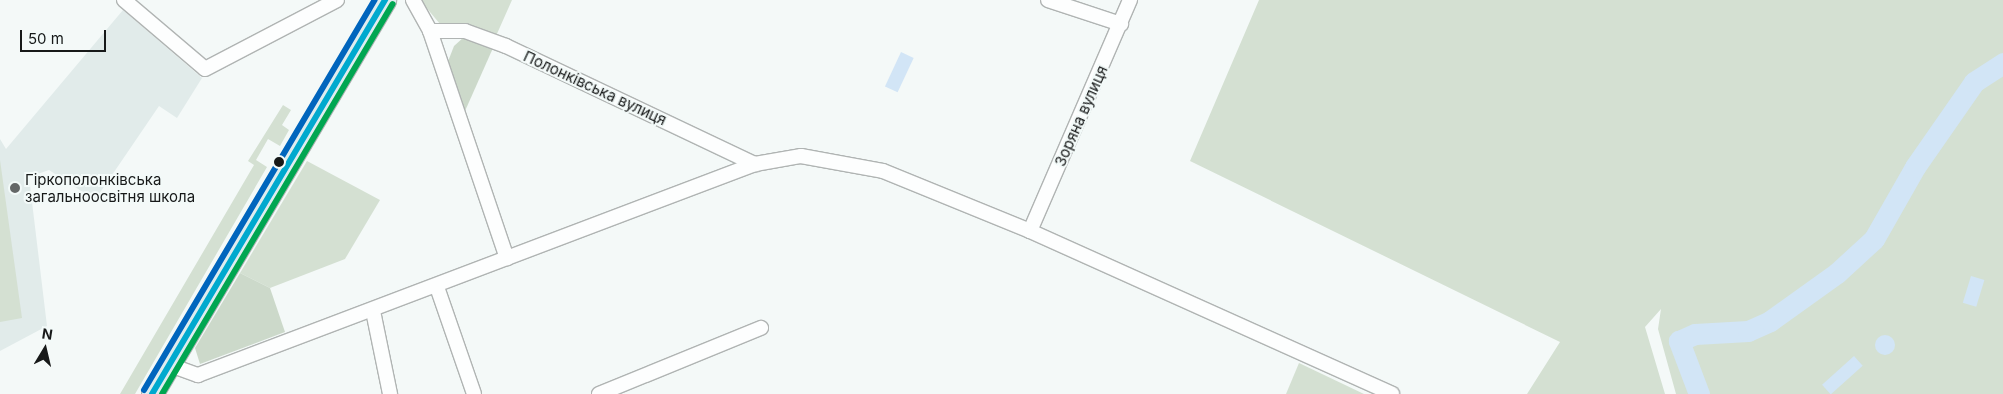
<!DOCTYPE html>
<html>
<head>
<meta charset="utf-8">
<style>
  body { margin:0 }
  #map { position:relative; width:2003px; height:394px; overflow:hidden; background:#f4f9f8; font-family:Inter,sans-serif }
  div>[style] { position:absolute }
  .built>* { inset:0; background:#e1ebea }
  .green>* { inset:0; background:#d4e0d2 }
  .forest>* { inset:0; background:#ccd9ca }
  .water>* { inset:0; background:#d2e5f6; transform-origin:0 0 }
  .round { border-radius:50% }
  .river>* { height:21px; margin:-10.5px; padding:0 10.5px; transform-origin:10.5px; border-radius:10.5px; background:#d2e5f6 }
  .roads { filter:drop-shadow(1px 0 #b0b4b3) drop-shadow(-1px 0 #b0b4b3) drop-shadow(0 1px #b0b4b3) drop-shadow(0 -1px #b0b4b3) }
  .street>* { height:14px; margin:-7px; padding:0 7px; transform-origin:7px; border-radius:7px; background:#fdfefe }
  .primary>* { height:21px; margin:-10.5px; padding:0 10.5px; transform-origin:10.5px; border-radius:10.5px; background:#dfecef }
  .bus-1>* { height:6px; margin:-3px; padding:0 3px; transform-origin:3px; border-radius:3px; background:#00a9ce }
  .bus-2>* { height:6px; margin:-3px; padding:0 3px; transform-origin:3px; border-radius:3px; background:#00a651 }
  .bus-3>* { height:6px; margin:-3px; padding:0 3px; transform-origin:3px; border-radius:3px; background:#0065bd }
  .dots>* { width:14px; height:14px; translate:-50% -50%; box-sizing:border-box; border:2px solid #f3faf9; border-radius:50% }
  span { translate:-50% -50%; white-space:nowrap; text-align:center; line-height:1.15; -webkit-text-stroke:4px #f3faf9; paint-order:stroke }
  .street-label { font-size:15px; color:#171919 }
  .poi-label { font-size:15px; color:#171919 }
  .left { translate:0 -50%; text-align:left }
  .north { position:absolute; left:20px; top:324px; width:50px; height:50px; -webkit-text-stroke:4px #f3faf9; paint-order:stroke; rotate:9deg; font-size:14px; font-weight:700; line-height:20px; text-align:center; color:#171919 }
  .north::after { content:''; display:block; margin:auto; width:18px; height:22px; background:#171919; clip-path:polygon(50% 0,100% 100%,50% 72%,0 100%) }
  .scale { position:absolute; left:20px; top:30px; width:86px; height:22px; box-sizing:border-box; border:2px solid #171919; border-top:0; padding-left:6px; font-size:15px; line-height:18px; white-space:nowrap; color:#171919; -webkit-text-stroke:4px #f3faf9; paint-order:stroke }
</style>
</head>
<body>
<div id="map">
  <div class="built">
    <div style="clip-path:polygon(123px 10px,202px 78px,177px 118px,159px 106px,95px 200px,49px 170px,29px 177px,47px 326px,0 351px,0 139px,6px 149px)"></div>
  </div>
  <div class="green">
    <div style="clip-path:polygon(420px 0,512px 0,496px 36px,465px 25px,440px 24px)"></div>
    <div style="clip-path:polygon(1259px 0,2003px 0,2003px 394px,1676px 394px,1658px 329px,1661px 309px,1645px 327px,1665px 394px,1527px 394px,1560px 342px,1190px 161px)"></div>
    <div style="clip-path:polygon(283px 105px,291px 110px,282px 125px,289px 130px,280px 146px,268px 139px,256px 160px,267px 167px,135px 394px,120px 394px,254px 165px,248px 161px)"></div>
    <div style="clip-path:polygon(0 160px,22px 318px,0 322px)"></div>
    <div style="clip-path:polygon(307px 161px,380px 200px,345px 259px,270px 288px,240px 273px)"></div>
    <div style="clip-path:polygon(1299px 363px,1364px 394px,1286px 394px)"></div>
  </div>
  <div class="forest">
    <div style="clip-path:polygon(464px 37px,493px 48px,465px 111px,447px 64px,454px 46px)"></div>
    <div style="clip-path:polygon(240px 273px,270px 288px,285px 332px,200px 364px,195px 348px)"></div>
  </div>
  <div class="water">
    <div style="left:901px;top:52px;width:14px;height:38px;rotate:25deg"></div>
    <div style="left:1971px;top:276px;width:14px;height:28px;rotate:17deg"></div>
    <div class="round" style="left:1875px;top:335px;width:20px;height:20px"></div>
    <div style="left:1854px;top:356px;width:13px;height:43px;rotate:48deg"></div>
  </div>
  <div class="river">
    <div style="left:1699px;top:394px;width:57px;rotate:-110.7deg"></div>
    <div style="left:1679px;top:341px;width:17px;rotate:-24deg"></div>
    <div style="left:1695px;top:334px;width:53px;rotate:-3.2deg"></div>
    <div style="left:1748px;top:331px;width:24px;rotate:-24deg"></div>
    <div style="left:1770px;top:321px;width:82px;rotate:-35.6deg"></div>
    <div style="left:1837px;top:273px;width:50px;rotate:-42.6deg"></div>
    <div style="left:1874px;top:239px;width:83px;rotate:-60.3deg"></div>
    <div style="left:1915px;top:167px;width:103px;rotate:-55.2deg"></div>
    <div style="left:1974px;top:82px;width:35px;rotate:-33deg"></div>
  </div>
  <div class="roads">
    <div class="street">
      <div style="left:124px;top:0;width:106px;rotate:40.4deg"></div>
      <div style="left:205px;top:69px;width:149px;rotate:-27.6deg"></div>
      <div style="left:413px;top:0;width:35px;rotate:61deg"></div>
      <div style="left:430px;top:31px;width:240px;rotate:71.3deg"></div>
      <div style="left:1048px;top:0;width:77px;rotate:18.2deg"></div>
      <div style="left:430px;top:31px;width:35px"></div>
      <div style="left:465px;top:31px;width:44px;rotate:20.1deg"></div>
      <div style="left:506px;top:46px;width:276px;rotate:25.4deg"></div>
      <div style="left:1030px;top:231px;width:252px;rotate:-66.6deg"></div>
      <div style="left:437px;top:287px;width:113px;rotate:70.9deg"></div>
      <div style="left:373px;top:311px;width:85px;rotate:78.4deg"></div>
      <div style="left:170px;top:365px;width:30px;rotate:20deg"></div>
      <div style="left:198px;top:375px;width:596px;rotate:-20.75deg"></div>
      <div style="left:755px;top:164px;width:47px;rotate:-9.9deg"></div>
      <div style="left:801px;top:156px;width:83px;rotate:10.4deg"></div>
      <div style="left:883px;top:171px;width:159px;rotate:22.2deg"></div>
      <div style="left:1030px;top:231px;width:397px;rotate:24.2deg"></div>
      <div style="left:599px;top:394px;width:175px;rotate:-22.2deg"></div>
    </div>
    <div class="primary">
      <div style="left:152px;top:394px;width:458px;rotate:-59.4deg"></div>
    </div>
  </div>
  <div class="bus-1">
    <div style="left:152px;top:394px;width:458px;rotate:-59.4deg"></div>
  </div>
  <div class="bus-2">
    <div style="left:162px;top:394px;width:453px;rotate:-59.4deg"></div>
  </div>
  <div class="bus-3">
    <div style="left:144px;top:390px;width:453px;rotate:-59.4deg"></div>
  </div>
  <div class="dots">
    <div style="left:279px;top:162px;background:#171919"></div>
    <div style="left:15px;top:188px;background:#646767"></div>
  </div>
  <div class="street-label">
    <span style="left:595px;top:88px;rotate:25deg">Полонківська вулиця</span>
    <span style="left:1081px;top:116px;rotate:-66deg">Зоряна вулиця</span>
  </div>
  <div class="poi-label">
    <span class="left" style="left:25px;top:188px">Гіркополонківська<br>загальноосвітня школа</span>
  </div>
  <div class="north">N</div>
  <div class="scale">50 m</div>
</div>
</body>
</html>
